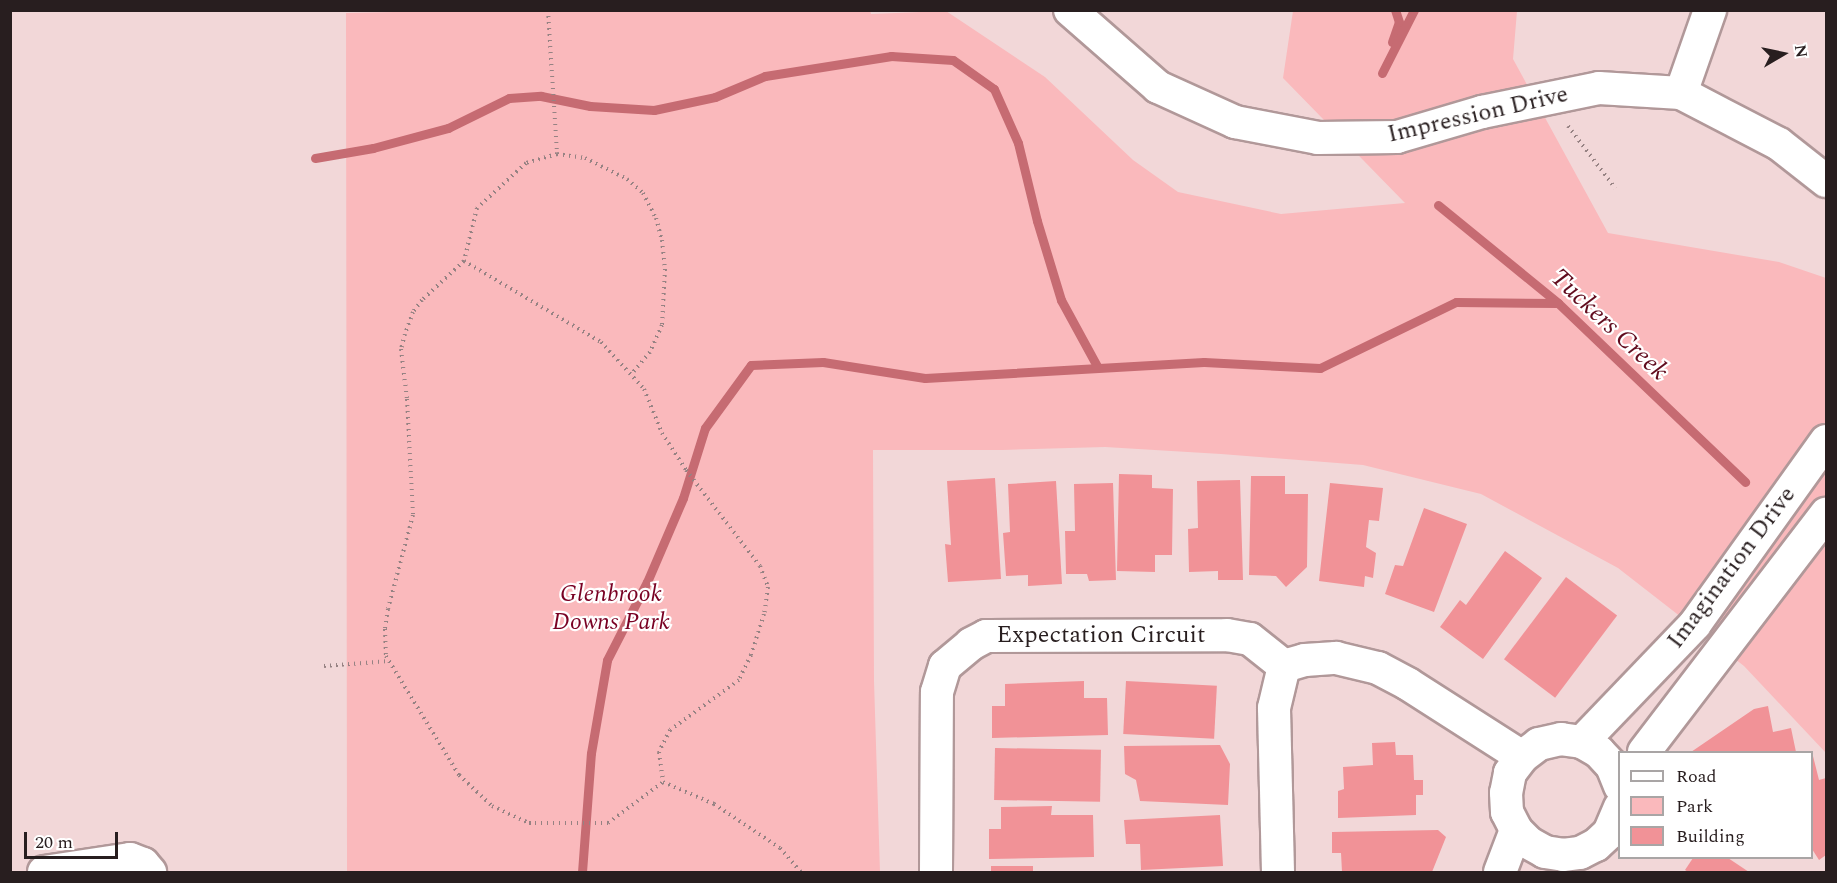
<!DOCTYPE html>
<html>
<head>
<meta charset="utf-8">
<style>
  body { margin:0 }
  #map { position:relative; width:1837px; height:883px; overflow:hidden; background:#f2d7d8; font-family:Spectral,serif }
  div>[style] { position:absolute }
  .green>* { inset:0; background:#fab9bc }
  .stream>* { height:9px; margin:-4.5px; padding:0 4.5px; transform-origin:4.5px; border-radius:4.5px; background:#c66b72 }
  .building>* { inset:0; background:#f19297; transform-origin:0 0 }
  .path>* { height:4px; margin-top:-2px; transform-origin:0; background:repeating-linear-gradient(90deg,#968283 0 1.5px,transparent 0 6px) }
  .roads { filter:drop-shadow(2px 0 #b19899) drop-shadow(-2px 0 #b19899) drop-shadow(0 2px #b19899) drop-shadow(0 -2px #b19899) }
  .minor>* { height:32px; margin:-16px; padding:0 16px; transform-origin:16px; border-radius:16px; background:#fff }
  span { translate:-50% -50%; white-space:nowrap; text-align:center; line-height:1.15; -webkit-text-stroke:4.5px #fff; paint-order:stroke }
  .street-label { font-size:24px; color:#281e1f }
  .park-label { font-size:24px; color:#790123; font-style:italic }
  .water-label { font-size:26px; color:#610c1e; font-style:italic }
  .frame { position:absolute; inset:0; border:12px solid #281e1f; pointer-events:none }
  .legend { position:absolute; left:1618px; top:751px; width:195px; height:108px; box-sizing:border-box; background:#fff; border:2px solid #a9a5a5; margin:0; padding:8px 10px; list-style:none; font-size:18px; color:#281e1f }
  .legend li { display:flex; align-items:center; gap:12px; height:30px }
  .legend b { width:30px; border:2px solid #a9a5a5 }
  .north { position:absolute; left:1753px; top:24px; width:60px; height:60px; -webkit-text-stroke:4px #fff; paint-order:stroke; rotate:81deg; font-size:16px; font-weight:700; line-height:24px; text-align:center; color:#281e1f }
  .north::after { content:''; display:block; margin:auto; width:21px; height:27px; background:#281e1f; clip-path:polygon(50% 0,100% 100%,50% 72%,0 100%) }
  .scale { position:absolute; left:24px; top:832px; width:94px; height:27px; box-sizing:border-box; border:3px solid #281e1f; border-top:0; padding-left:8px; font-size:18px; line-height:21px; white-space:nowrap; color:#281e1f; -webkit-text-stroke:4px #fff; paint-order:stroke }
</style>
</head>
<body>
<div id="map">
  <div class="green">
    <div style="clip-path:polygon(489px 10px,870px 10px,871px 14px,946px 11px,1045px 77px,1133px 160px,1178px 192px,1281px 214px,1405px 203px,1283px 78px,1293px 11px,1517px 11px,1513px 59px,1608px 233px,1779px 262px,1826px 278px,1826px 753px,1744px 666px,1618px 568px,1481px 494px,1363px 465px,1221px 454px,1105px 447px,1003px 450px,873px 450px,874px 681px,880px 872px,347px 872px,346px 13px)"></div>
  </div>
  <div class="stream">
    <div style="left:1392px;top:42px;width:21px;rotate:-71deg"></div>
    <div style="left:1399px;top:22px;width:13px;rotate:-108deg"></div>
    <div style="left:1382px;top:73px;width:71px;rotate:-63.1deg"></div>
    <div style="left:315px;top:158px;width:59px;rotate:-9.8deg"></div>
    <div style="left:373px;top:148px;width:78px;rotate:-14.9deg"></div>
    <div style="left:448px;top:128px;width:68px;rotate:-26.2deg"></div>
    <div style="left:509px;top:98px;width:32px;rotate:-4deg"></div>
    <div style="left:541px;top:96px;width:50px;rotate:11.5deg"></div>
    <div style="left:590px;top:106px;width:64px;rotate:3.6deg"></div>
    <div style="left:654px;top:110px;width:62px;rotate:-12deg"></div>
    <div style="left:715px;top:97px;width:54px;rotate:-22.8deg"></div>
    <div style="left:765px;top:76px;width:128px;rotate:-9deg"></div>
    <div style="left:891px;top:56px;width:62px;rotate:3.7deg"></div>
    <div style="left:953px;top:60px;width:50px;rotate:35.3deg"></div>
    <div style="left:994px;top:89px;width:59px;rotate:66deg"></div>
    <div style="left:1018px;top:143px;width:80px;rotate:76.3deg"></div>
    <div style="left:1037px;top:221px;width:83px;rotate:73.1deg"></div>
    <div style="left:1061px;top:300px;width:75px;rotate:61.4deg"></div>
    <div style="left:1438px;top:205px;width:155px;rotate:39.2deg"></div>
    <div style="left:1558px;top:303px;width:259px;rotate:43.7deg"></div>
    <div style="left:582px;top:872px;width:119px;rotate:-85.7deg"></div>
    <div style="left:591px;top:753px;width:94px;rotate:-80.2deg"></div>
    <div style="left:607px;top:660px;width:88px;rotate:-62.9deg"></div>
    <div style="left:647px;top:582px;width:91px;rotate:-66.8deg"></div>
    <div style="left:683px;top:498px;width:73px;rotate:-72.6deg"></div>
    <div style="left:705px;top:428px;width:78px;rotate:-53.9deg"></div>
    <div style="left:751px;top:365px;width:72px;rotate:-2.4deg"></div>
    <div style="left:823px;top:362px;width:103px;rotate:8.9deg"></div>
    <div style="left:925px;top:378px;width:279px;rotate:-3.3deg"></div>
    <div style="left:1204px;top:362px;width:116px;rotate:3deg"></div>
    <div style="left:1320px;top:368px;width:151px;rotate:-25.9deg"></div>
    <div style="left:1456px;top:302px;width:102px;rotate:0.6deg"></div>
  </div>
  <div class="building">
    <div style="clip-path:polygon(1119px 474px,1152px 475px,1152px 488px,1173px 489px,1172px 555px,1155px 555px,1155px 572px,1117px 571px)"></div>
    <div style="clip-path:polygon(1251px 476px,1285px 476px,1285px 494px,1308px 494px,1307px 567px,1286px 587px,1276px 576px,1249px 575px)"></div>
    <div style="clip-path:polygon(995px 478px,1001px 579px,948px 582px,945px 544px,951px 545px,947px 481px)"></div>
    <div style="clip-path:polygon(1240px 480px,1243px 580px,1218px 580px,1218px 571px,1189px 572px,1188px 529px,1198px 528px,1197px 481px)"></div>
    <div style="clip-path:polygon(1056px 481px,1062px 584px,1028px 586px,1028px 575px,1006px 576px,1003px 533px,1010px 532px,1008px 484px)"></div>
    <div style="clip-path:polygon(1113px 483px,1116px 580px,1089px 581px,1087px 574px,1066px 574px,1065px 531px,1075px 531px,1074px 484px)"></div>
    <div style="clip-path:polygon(1330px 483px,1383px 488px,1379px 521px,1369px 520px,1366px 547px,1376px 553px,1373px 578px,1365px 576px,1364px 587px,1319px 581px)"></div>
    <div style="clip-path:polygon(1424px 508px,1467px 524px,1434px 612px,1385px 594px,1395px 565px,1403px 566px)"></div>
    <div style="clip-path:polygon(1505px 551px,1542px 578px,1483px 659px,1440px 627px,1460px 600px,1466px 605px)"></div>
    <div style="left:1566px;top:577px;width:64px;height:103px;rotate:37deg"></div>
    <div style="clip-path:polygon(1084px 681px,1084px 698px,1107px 698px,1108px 735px,992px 738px,992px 706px,1005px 706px,1005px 684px)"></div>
    <div style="left:1126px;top:681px;width:91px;height:53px;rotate:3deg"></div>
    <div style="clip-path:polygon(1768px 706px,1773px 732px,1791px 728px,1796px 752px,1691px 752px,1754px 709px)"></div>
    <div style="clip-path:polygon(1395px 742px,1396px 755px,1413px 755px,1414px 780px,1423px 780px,1423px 795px,1416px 795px,1416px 815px,1338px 818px,1338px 791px,1344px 789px,1343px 767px,1373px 765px,1372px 743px)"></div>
    <div style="clip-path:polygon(1220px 745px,1230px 764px,1228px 805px,1140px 801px,1136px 780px,1125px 774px,1124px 746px)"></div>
    <div style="left:995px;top:748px;width:106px;height:52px;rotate:1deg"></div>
    <div style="clip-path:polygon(1812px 752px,1819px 780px,1826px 778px,1826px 855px,1819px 860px,1812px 849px)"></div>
    <div style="clip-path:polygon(1052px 806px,1051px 815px,1093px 815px,1094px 857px,989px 859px,989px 829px,1001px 829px,1001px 807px)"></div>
    <div style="clip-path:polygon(1220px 815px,1223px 866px,1141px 870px,1140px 844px,1126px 844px,1124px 820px)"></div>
    <div style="clip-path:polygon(1438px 830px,1446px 837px,1432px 872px,1342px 872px,1341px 853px,1332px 853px,1332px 832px)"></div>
    <div style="clip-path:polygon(1693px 858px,1728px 858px,1749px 872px,1688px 872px,1685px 870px)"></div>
    <div style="left:991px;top:866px;width:42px;height:6px"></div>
  </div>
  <div class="path">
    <div style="left:548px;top:10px;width:144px;rotate:86.4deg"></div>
    <div style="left:557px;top:154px;width:28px;rotate:8deg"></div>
    <div style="left:585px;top:158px;width:47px;rotate:26.6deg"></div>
    <div style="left:627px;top:179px;width:21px;rotate:41deg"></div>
    <div style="left:643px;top:193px;width:28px;rotate:63deg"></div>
    <div style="left:656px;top:218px;width:23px;rotate:75deg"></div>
    <div style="left:662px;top:240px;width:29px;rotate:84deg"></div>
    <div style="left:665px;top:269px;width:56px;rotate:93.1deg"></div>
    <div style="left:662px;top:325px;width:30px;rotate:114deg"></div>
    <div style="left:650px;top:352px;width:30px;rotate:130deg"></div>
    <div style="left:1568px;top:126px;width:78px;rotate:52.8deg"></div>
    <div style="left:557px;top:154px;width:32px;rotate:164deg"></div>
    <div style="left:526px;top:163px;width:67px;rotate:137.4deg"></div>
    <div style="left:477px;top:208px;width:55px;rotate:103.8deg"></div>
    <div style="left:464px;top:261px;width:57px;rotate:137.1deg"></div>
    <div style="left:422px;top:300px;width:15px;rotate:127deg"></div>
    <div style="left:413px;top:312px;width:23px;rotate:110deg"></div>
    <div style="left:405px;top:334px;width:16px;rotate:105deg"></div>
    <div style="left:401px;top:349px;width:50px;rotate:83.2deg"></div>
    <div style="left:407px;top:399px;width:116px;rotate:87deg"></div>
    <div style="left:413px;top:515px;width:97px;rotate:104.9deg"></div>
    <div style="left:388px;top:609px;width:20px;rotate:99deg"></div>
    <div style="left:385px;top:629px;width:27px;rotate:88deg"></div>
    <div style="left:386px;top:656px;width:140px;rotate:58.5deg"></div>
    <div style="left:459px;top:775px;width:45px;rotate:43.2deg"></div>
    <div style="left:492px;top:806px;width:41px;rotate:24.7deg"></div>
    <div style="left:529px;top:823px;width:79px"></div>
    <div style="left:608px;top:823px;width:69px;rotate:-36.7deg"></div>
    <div style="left:464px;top:261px;width:159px;rotate:30.6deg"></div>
    <div style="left:601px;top:342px;width:64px;rotate:47.5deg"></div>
    <div style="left:644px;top:389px;width:48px;rotate:67.8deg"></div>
    <div style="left:662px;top:433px;width:44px;rotate:57deg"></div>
    <div style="left:686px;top:470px;width:121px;rotate:52.4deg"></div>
    <div style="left:760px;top:566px;width:22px;rotate:69deg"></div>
    <div style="left:768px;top:587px;width:27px;rotate:98deg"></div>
    <div style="left:764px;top:614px;width:43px;rotate:107.6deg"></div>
    <div style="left:751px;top:655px;width:28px;rotate:116deg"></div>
    <div style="left:739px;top:680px;width:85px;rotate:144.1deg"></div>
    <div style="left:670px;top:730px;width:25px;rotate:117deg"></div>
    <div style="left:659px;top:752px;width:30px;rotate:82deg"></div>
    <div style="left:663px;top:782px;width:56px;rotate:23.3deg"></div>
    <div style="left:714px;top:804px;width:79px;rotate:33.7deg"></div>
    <div style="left:780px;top:848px;width:32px;rotate:49deg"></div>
    <div style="left:324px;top:666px;width:65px;rotate:-4.4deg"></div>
  </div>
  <div class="roads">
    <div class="minor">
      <div style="left:1070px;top:10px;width:117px;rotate:41.2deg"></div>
      <div style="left:1158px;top:87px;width:85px;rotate:24.4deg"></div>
      <div style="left:1235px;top:122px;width:85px;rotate:10.9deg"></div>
      <div style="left:1318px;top:138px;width:79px;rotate:-0.7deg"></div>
      <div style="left:1397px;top:137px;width:89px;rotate:-16.4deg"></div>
      <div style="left:1482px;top:112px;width:119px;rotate:-11.6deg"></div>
      <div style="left:1599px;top:88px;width:82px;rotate:3.5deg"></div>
      <div style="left:1681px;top:93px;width:110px;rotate:27.5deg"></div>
      <div style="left:1779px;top:144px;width:60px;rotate:38.2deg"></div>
      <div style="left:1681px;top:93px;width:88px;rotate:-70.7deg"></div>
      <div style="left:1284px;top:666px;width:22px;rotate:-16deg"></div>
      <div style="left:1305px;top:660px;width:31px;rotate:-4deg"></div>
      <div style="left:1336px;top:658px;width:43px;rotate:13.4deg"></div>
      <div style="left:1378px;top:668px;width:34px;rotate:28deg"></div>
      <div style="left:1408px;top:684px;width:135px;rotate:32.6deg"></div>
      <div style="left:1582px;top:742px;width:163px;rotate:-46.2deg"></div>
      <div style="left:1695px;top:624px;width:225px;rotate:-54.4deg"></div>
      <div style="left:1644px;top:752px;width:300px;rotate:-52.6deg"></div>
      <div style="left:1620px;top:786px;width:22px;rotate:-112deg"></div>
      <div style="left:1612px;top:766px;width:19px;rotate:-133deg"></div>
      <div style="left:1599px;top:752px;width:20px;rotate:-150deg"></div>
      <div style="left:1582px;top:742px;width:21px;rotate:-172deg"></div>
      <div style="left:1561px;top:739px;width:23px;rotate:167deg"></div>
      <div style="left:1539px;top:744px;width:21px;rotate:143deg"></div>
      <div style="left:1522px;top:757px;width:20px;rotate:127deg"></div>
      <div style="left:1510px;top:773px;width:20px;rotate:101deg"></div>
      <div style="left:1506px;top:793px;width:19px;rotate:87deg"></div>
      <div style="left:1507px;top:812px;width:20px;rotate:63deg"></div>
      <div style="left:1516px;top:830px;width:18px;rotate:45deg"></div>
      <div style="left:1529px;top:843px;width:18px;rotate:29deg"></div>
      <div style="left:1545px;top:852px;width:18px;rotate:9deg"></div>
      <div style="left:1563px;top:855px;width:17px;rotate:-7deg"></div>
      <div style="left:1580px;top:853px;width:18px;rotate:-27deg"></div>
      <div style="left:1596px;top:845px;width:18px;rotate:-43deg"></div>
      <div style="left:1609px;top:833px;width:28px;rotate:-67deg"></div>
      <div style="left:44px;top:872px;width:87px;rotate:-8.6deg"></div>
      <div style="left:130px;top:859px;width:14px;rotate:21deg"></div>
      <div style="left:143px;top:864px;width:11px;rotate:49deg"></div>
      <div style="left:936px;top:872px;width:180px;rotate:-89.7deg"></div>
      <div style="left:937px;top:692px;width:27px;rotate:-73deg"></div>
      <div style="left:945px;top:666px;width:34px;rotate:-40deg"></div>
      <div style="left:971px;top:644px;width:17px;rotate:-28deg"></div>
      <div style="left:986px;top:636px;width:241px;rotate:-0.2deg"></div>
      <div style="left:1227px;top:635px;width:23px;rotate:10deg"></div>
      <div style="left:1250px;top:639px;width:43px;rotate:38.5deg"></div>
      <div style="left:1278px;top:872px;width:164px;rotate:-91.4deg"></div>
      <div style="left:1274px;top:708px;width:43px;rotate:-76.6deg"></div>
      <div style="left:1500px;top:872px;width:45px;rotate:-69.1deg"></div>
    </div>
  </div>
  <div class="street-label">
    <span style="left:1478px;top:115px;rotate:-13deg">Impression Drive</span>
    <span style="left:1732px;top:568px;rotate:-53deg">Imagination Drive</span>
    <span style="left:1101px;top:636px">Expectation Circuit</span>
  </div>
  <div class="park-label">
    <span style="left:611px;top:609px">Glenbrook<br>Downs Park</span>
  </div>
  <div class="water-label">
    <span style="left:1609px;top:325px;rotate:43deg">Tuckers Creek</span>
  </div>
  <div class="frame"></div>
  <ul class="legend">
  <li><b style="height:8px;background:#fff"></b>Road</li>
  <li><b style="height:16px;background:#fab9bc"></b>Park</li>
  <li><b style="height:16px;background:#f19297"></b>Building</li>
  </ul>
  <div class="north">N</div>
  <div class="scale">20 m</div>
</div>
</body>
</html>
